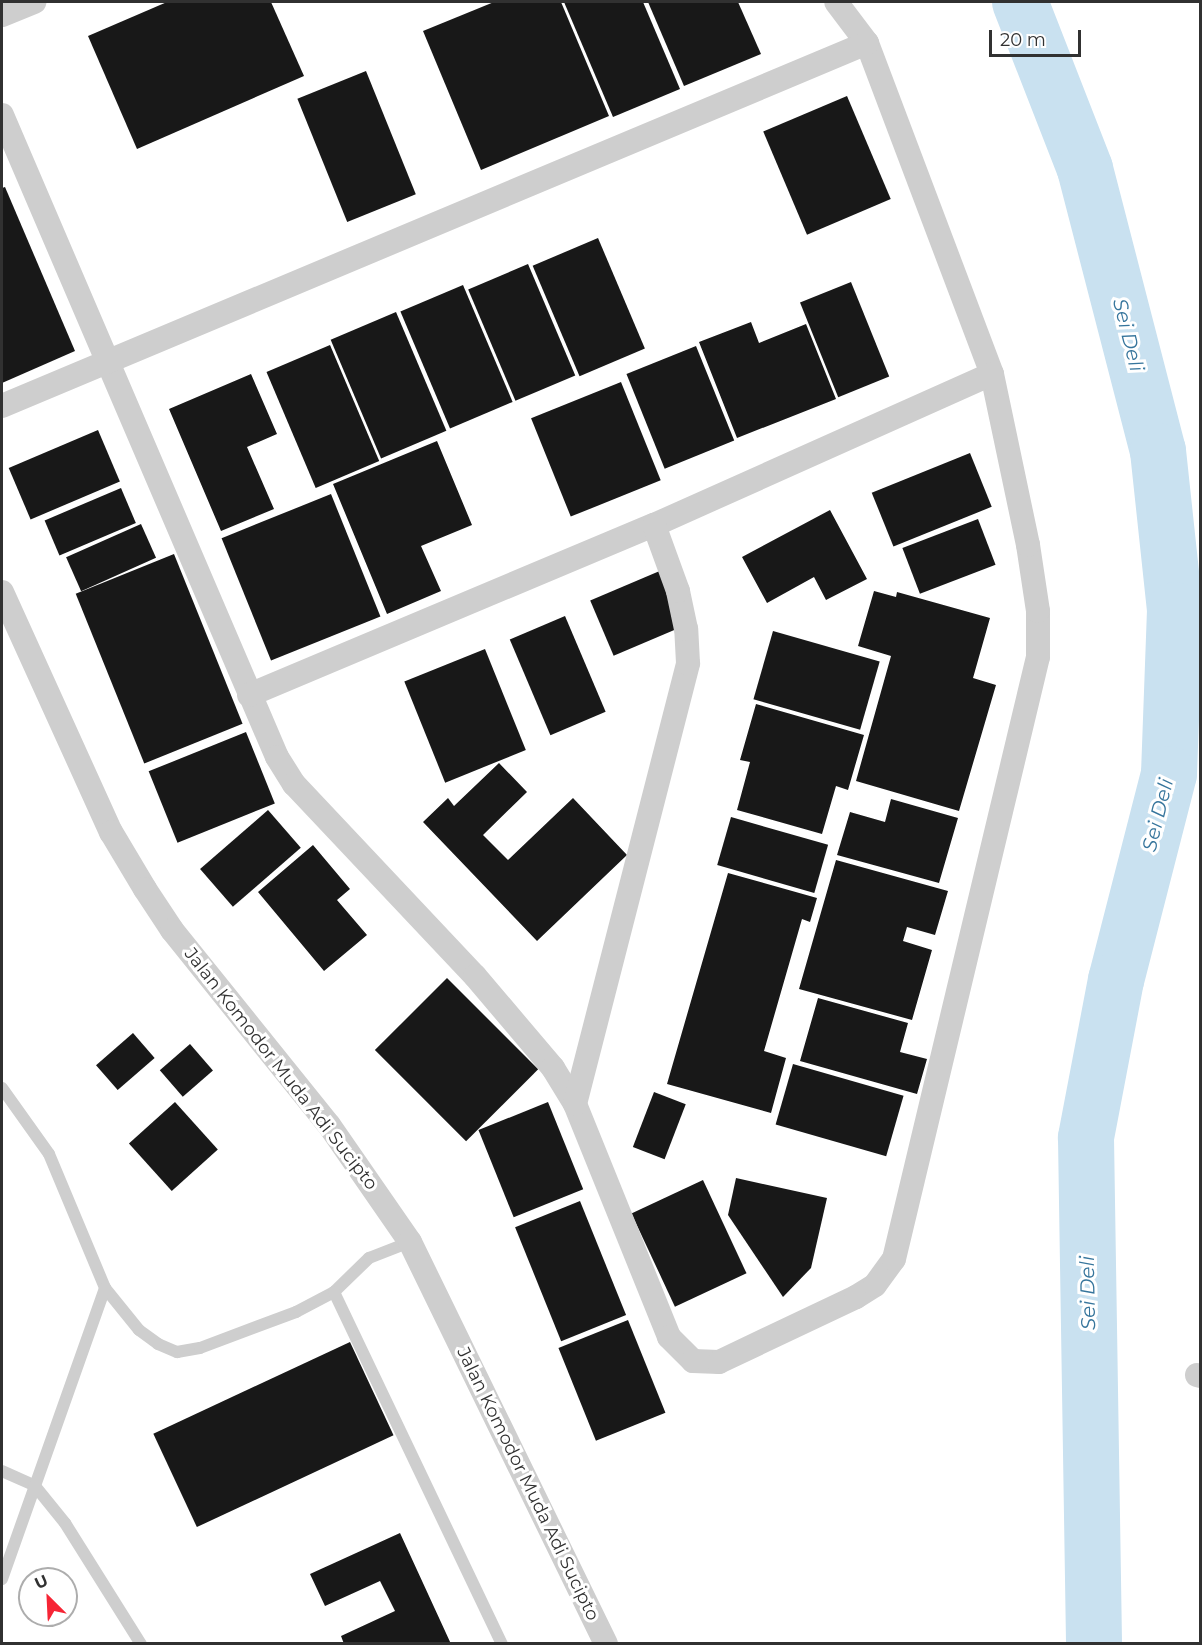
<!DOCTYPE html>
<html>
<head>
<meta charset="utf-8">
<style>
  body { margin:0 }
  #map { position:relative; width:1202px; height:1645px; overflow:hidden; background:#fff; font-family:Montserrat,sans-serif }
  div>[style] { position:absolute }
  .river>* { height:56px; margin:-28px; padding:0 28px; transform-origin:28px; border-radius:28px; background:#c9e1f0 }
  .building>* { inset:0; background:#181818; transform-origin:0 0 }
  .service>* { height:12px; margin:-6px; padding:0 6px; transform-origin:6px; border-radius:6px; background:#cecece }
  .minor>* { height:24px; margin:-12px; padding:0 12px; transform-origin:12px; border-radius:12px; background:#cecece }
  span { translate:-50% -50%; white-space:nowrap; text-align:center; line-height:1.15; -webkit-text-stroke:6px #fff; paint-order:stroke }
  .street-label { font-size:18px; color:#313131 }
  .water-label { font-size:20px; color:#36759c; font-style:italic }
  .frame { position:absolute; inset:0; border:3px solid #313131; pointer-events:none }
  .north { position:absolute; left:18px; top:1567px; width:60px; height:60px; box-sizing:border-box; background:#fff; border:2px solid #adadad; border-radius:50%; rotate:336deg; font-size:16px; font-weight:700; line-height:24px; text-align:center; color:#313131 }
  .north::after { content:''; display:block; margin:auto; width:21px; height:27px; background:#f62535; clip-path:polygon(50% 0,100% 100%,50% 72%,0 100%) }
  .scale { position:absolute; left:989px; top:30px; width:92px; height:27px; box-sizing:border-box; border:3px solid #313131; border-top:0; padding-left:8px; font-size:18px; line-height:21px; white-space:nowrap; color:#313131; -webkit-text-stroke:4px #fff; paint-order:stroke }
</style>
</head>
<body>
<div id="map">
  <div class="river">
    <div style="left:1020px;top:2px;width:179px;rotate:68.7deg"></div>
    <div style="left:1085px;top:169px;width:291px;rotate:75.5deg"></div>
    <div style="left:1158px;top:451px;width:160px;rotate:83.9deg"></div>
    <div style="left:1175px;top:610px;width:164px;rotate:92.1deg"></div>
    <div style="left:1169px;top:774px;width:213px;rotate:104.4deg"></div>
    <div style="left:1116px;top:980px;width:161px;rotate:100.8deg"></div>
    <div style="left:1086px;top:1138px;width:506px;rotate:89.09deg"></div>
  </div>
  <div class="building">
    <div style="clip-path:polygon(167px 2px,271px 2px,304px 76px,137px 149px,88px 36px)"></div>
    <div style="clip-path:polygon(494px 2px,561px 2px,609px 116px,481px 170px,423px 31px)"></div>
    <div style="clip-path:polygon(564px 2px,643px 2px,680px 89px,613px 117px)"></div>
    <div style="clip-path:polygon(648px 2px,738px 2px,761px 54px,684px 86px)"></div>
    <div style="left:366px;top:71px;width:133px;height:74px;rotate:68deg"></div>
    <div style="left:847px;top:96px;width:112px;height:91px;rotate:67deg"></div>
    <div style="clip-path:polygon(5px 187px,75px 351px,2px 383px,2px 188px)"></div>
    <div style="left:598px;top:238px;width:120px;height:71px;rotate:67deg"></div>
    <div style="left:528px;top:264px;width:121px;height:65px;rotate:67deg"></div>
    <div style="left:851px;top:282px;width:102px;height:55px;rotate:68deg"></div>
    <div style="left:463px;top:285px;width:127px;height:68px;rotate:67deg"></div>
    <div style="left:396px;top:312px;width:129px;height:71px;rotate:67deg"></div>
    <div style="clip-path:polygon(751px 322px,759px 343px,806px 324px,836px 399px,737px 438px,699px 342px)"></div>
    <div style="left:330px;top:345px;width:126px;height:69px;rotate:67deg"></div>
    <div style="left:696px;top:346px;width:102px;height:75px;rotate:68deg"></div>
    <div style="clip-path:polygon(251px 374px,277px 434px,247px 447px,274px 509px,221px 531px,169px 409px)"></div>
    <div style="left:621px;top:382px;width:106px;height:97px;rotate:68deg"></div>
    <div style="left:98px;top:430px;width:56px;height:97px;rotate:67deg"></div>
    <div style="clip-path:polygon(437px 441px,472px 525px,421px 546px,441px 591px,387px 614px,333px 484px)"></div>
    <div style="left:970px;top:453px;width:58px;height:106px;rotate:68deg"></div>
    <div style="left:121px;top:488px;width:38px;height:83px;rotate:67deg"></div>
    <div style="left:331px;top:494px;width:132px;height:118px;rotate:68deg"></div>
    <div style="clip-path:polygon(830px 510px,867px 579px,826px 600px,814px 577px,767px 603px,742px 557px)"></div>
    <div style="left:978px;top:519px;width:49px;height:81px;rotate:69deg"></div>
    <div style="left:141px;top:524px;width:37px;height:82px;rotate:66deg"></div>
    <div style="left:174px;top:554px;width:183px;height:106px;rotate:68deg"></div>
    <div style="left:662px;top:570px;width:60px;height:78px;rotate:67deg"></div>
    <div style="clip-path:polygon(874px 591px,896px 597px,897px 592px,990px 618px,973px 678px,996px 685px,959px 811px,856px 781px,891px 656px,858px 646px)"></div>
    <div style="left:565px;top:616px;width:104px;height:60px;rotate:67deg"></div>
    <div style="left:773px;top:631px;width:111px;height:71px;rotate:16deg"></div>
    <div style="left:485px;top:649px;width:109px;height:87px;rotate:68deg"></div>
    <div style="clip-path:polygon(756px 704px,864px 735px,848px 790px,836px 786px,822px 834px,737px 810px,750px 762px,740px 760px)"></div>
    <div style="left:246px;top:732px;width:77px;height:105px;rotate:68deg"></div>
    <div style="clip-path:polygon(499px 763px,527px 792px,483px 835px,508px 860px,573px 798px,627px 855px,537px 941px,423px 822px,448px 798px,454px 806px)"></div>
    <div style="clip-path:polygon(891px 799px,958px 818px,939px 883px,837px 855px,850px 812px,885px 822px)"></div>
    <div style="left:268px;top:810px;width:50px;height:90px;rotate:49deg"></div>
    <div style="left:731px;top:817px;width:101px;height:50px;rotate:16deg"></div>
    <div style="clip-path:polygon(313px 845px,350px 889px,337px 900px,367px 935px,324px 971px,258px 892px)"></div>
    <div style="clip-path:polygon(836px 860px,948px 891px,935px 935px,907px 927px,903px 941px,932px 950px,912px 1020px,799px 989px)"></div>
    <div style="clip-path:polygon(728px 873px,817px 898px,810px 922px,802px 919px,764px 1051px,786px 1058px,771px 1113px,667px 1084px)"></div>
    <div style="left:447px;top:978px;width:129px;height:102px;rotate:45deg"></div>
    <div style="clip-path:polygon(818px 998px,908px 1023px,900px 1052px,927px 1059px,917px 1094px,800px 1061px)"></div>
    <div style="left:133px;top:1033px;width:33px;height:49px;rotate:49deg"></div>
    <div style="left:190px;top:1044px;width:35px;height:40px;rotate:49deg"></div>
    <div style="left:793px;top:1064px;width:115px;height:63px;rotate:16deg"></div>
    <div style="left:654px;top:1092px;width:34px;height:59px;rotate:21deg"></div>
    <div style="left:175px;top:1102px;width:64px;height:62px;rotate:48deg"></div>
    <div style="left:548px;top:1102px;width:94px;height:75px;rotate:68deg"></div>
    <div style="clip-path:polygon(736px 1178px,827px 1198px,811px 1268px,783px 1297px,728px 1215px)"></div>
    <div style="left:703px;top:1180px;width:103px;height:79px;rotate:65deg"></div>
    <div style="left:580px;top:1201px;width:123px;height:70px;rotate:68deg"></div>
    <div style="left:628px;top:1320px;width:100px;height:75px;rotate:68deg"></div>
    <div style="left:350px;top:1342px;width:103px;height:217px;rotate:65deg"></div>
    <div style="clip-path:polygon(400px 1533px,451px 1644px,344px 1644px,341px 1636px,395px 1611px,380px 1581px,325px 1606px,310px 1574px)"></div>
  </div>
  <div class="service">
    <div style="left:2px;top:1088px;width:81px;rotate:54.5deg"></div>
    <div style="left:49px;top:1154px;width:145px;rotate:67.3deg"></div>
    <div style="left:105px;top:1288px;width:54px;rotate:51deg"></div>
    <div style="left:139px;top:1330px;width:24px;rotate:36deg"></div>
    <div style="left:158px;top:1344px;width:21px;rotate:23deg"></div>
    <div style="left:177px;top:1352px;width:23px;rotate:-10deg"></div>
    <div style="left:200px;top:1348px;width:103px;rotate:-20.6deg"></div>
    <div style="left:296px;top:1312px;width:43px;rotate:-27.8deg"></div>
    <div style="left:334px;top:1292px;width:49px;rotate:-44.2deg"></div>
    <div style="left:369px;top:1258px;width:44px;rotate:-21.3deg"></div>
    <div style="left:334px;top:1292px;width:390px;rotate:64.5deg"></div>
    <div style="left:2px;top:1471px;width:36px;rotate:24deg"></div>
    <div style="left:35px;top:1486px;width:48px;rotate:51deg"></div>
    <div style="left:65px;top:1523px;width:143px;rotate:57.9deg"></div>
    <div style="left:2px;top:1579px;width:309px;rotate:-70.5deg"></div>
  </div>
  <div class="minor">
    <div style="left:2px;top:15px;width:35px;rotate:-22deg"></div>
    <div style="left:2px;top:115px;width:698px;rotate:66.81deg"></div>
    <div style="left:277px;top:757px;width:32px;rotate:58deg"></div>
    <div style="left:294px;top:784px;width:264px;rotate:46.7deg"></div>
    <div style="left:475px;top:976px;width:121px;rotate:49.7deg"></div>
    <div style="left:553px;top:1068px;width:42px;rotate:58.6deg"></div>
    <div style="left:575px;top:1104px;width:251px;rotate:68deg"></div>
    <div style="left:669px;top:1337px;width:34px;rotate:45deg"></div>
    <div style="left:693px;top:1361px;width:26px;rotate:2deg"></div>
    <div style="left:719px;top:1362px;width:152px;rotate:-25.4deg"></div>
    <div style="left:856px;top:1297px;width:22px;rotate:-32deg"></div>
    <div style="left:875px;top:1285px;width:32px;rotate:-54deg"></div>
    <div style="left:894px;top:1259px;width:619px;rotate:-76.55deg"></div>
    <div style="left:1038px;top:657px;width:46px;rotate:-90deg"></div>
    <div style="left:1038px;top:611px;width:67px;rotate:-98.6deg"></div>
    <div style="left:1028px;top:545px;width:175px;rotate:-101.9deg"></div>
    <div style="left:992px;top:374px;width:354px;rotate:-110.7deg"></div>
    <div style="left:867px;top:43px;width:51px;rotate:-127.1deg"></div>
    <div style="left:2px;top:406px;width:938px;rotate:-22.77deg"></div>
    <div style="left:2px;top:592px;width:264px;rotate:65.6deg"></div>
    <div style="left:111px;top:832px;width:66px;rotate:59.2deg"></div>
    <div style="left:145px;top:889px;width:49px;rotate:56.6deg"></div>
    <div style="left:172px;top:930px;width:250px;rotate:51.2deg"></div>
    <div style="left:329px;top:1125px;width:142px;rotate:55.3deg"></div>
    <div style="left:410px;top:1242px;width:447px;rotate:64deg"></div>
    <div style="left:249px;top:695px;width:439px;rotate:-22.8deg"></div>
    <div style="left:654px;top:525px;width:370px;rotate:-24.1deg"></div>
    <div style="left:575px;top:1104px;width:455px;rotate:-75.6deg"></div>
    <div style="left:688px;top:663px;width:34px;rotate:-93deg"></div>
    <div style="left:686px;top:629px;width:39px;rotate:-102deg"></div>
    <div style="left:678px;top:591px;width:70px;rotate:-110deg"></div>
    <div style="left:1197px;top:1375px;width:3px;rotate:18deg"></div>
  </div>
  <div class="street-label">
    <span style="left:281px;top:1069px;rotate:52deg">Jalan Komodor Muda Adi Sucipto</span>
    <span style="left:528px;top:1484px;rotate:64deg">Jalan Komodor Muda Adi Sucipto</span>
  </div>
  <div class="water-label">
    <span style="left:1128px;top:335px;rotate:76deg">Sei Deli</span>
    <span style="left:1158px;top:815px;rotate:-76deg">Sei Deli</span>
    <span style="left:1088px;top:1293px;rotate:-91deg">Sei Deli</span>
  </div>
  <div class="frame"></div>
  <div class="north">U</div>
  <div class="scale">20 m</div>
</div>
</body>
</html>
